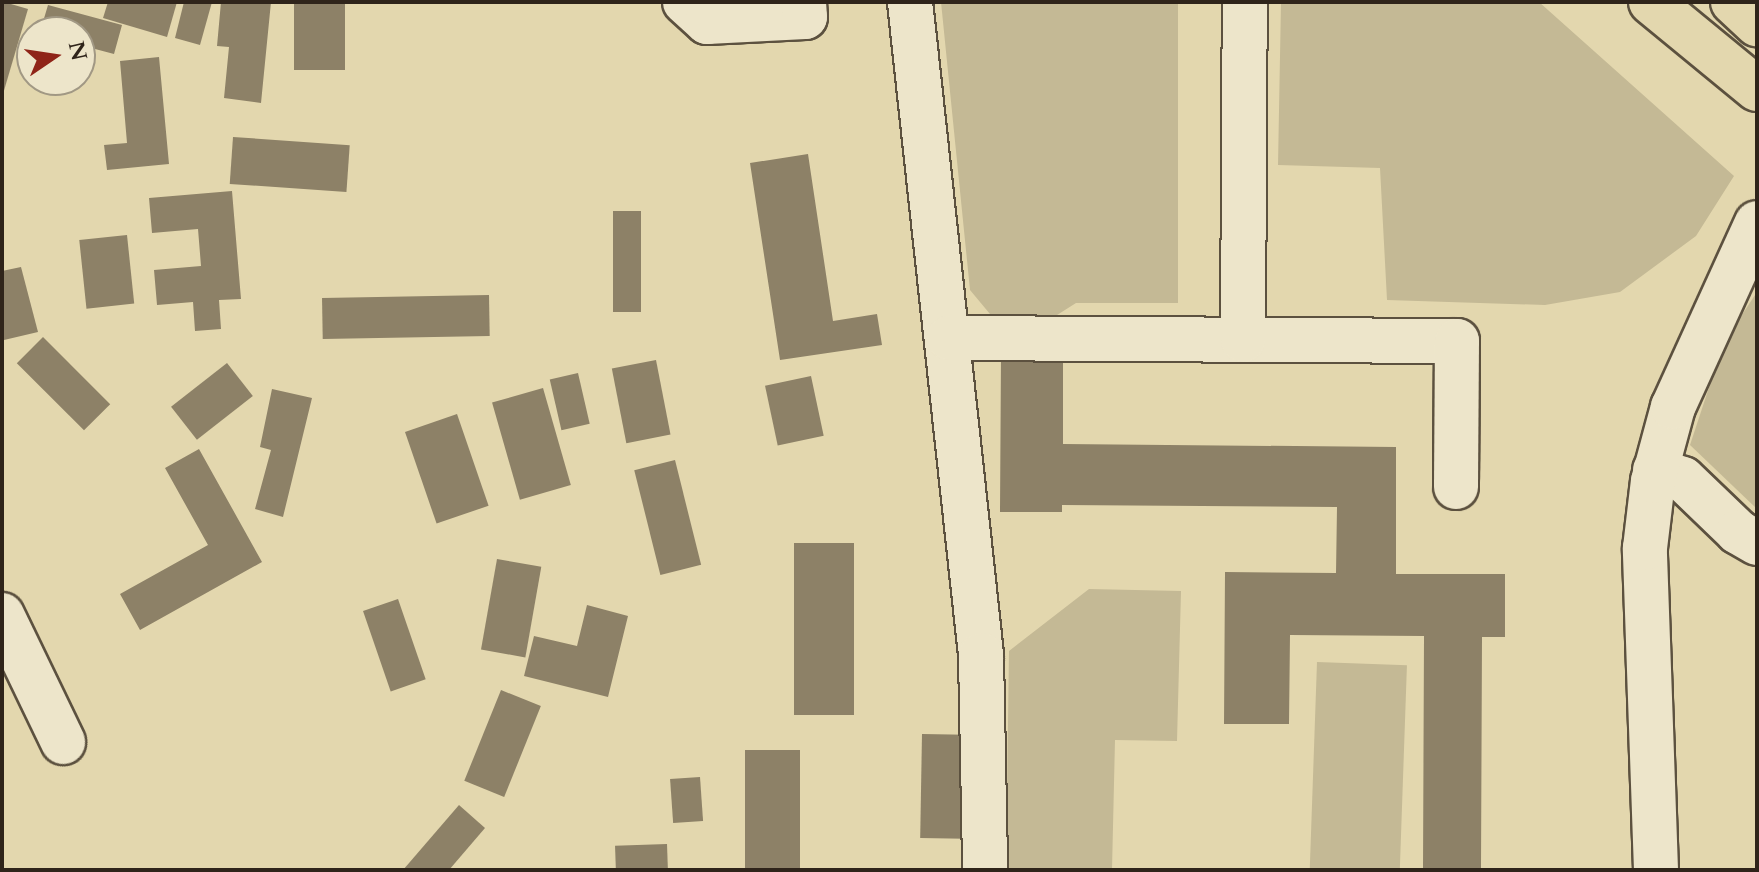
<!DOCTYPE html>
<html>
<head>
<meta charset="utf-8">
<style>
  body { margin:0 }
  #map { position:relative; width:1759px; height:872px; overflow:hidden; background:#e3d7ae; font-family:Cardo,serif }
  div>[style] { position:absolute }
  .green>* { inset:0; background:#c4b995; transform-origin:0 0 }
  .building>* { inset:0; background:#8d8167; transform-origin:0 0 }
  .roads { filter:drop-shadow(2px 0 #5c513f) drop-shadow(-2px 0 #5c513f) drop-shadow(0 2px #5c513f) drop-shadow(0 -2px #5c513f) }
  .minor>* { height:44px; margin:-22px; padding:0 22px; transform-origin:22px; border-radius:22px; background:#ede5ca }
  .major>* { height:44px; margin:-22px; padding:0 22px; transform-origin:22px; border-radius:22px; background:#e3d7ae }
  span { translate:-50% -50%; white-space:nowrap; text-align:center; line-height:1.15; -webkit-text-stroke:8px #ede5ca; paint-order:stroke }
  .frame { position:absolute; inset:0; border:4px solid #2f241a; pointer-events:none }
  .north { position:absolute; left:16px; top:16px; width:80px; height:80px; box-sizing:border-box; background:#ede5ca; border:2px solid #a19884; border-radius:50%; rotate:77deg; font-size:22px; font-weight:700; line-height:32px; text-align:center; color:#2f241a }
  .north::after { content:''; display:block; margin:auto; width:28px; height:36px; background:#8f2418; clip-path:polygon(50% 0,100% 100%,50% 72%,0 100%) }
</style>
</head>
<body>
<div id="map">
  <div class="green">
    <div style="clip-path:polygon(941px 2px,1178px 2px,1178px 303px,1076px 303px,1046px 322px,995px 320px,970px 290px)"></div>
    <div style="clip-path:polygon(1281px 2px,1539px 2px,1734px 176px,1696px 236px,1620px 292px,1545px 305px,1387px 300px,1380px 168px,1278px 165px)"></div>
    <div style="clip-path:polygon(1757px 292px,1757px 509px,1690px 445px,1724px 342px)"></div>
    <div style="clip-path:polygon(1089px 589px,1181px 591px,1177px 741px,1115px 740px,1112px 870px,1006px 870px,1009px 651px)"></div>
    <div style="left:1317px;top:662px;width:90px;height:208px;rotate:2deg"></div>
  </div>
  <div class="building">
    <div style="clip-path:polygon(4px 2px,28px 9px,3px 94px,2px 9px)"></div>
    <div style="clip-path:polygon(108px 2px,177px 2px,167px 37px,103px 18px)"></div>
    <div style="clip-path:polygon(184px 2px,212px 2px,200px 45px,175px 38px)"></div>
    <div style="clip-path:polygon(221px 2px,271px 2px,261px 103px,224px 98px,229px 47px,217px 46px)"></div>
    <div style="left:294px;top:2px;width:51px;height:68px"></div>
    <div style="clip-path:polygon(48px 5px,122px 25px,114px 54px,80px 45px,80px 32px,40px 32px)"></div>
    <div style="clip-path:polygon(159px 57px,169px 164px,107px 170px,104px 145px,127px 143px,120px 61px)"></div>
    <div style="left:233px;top:137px;width:117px;height:47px;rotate:4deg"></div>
    <div style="clip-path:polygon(808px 154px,833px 321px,877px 314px,882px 345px,780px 360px,750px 163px)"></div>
    <div style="clip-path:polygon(232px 191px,241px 299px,219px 300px,221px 329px,195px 331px,193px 302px,157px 305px,154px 270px,201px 266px,198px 229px,152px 233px,149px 198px)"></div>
    <div style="left:613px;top:211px;width:28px;height:101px"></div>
    <div style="left:127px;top:235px;width:69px;height:48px;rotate:84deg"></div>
    <div style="clip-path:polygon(21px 267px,38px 332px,4px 340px,2px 271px)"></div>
    <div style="left:489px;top:295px;width:41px;height:167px;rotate:89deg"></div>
    <div style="left:43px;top:337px;width:95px;height:37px;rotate:45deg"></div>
    <div style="clip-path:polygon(1001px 354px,1063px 354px,1063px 444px,1396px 447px,1396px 574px,1505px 574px,1505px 637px,1482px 637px,1481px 870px,1423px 870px,1424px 636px,1290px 635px,1289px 724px,1224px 724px,1225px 572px,1336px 573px,1337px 507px,1062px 505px,1062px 512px,1000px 512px)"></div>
    <div style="left:656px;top:360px;width:76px;height:45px;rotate:79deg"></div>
    <div style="left:227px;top:363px;width:42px;height:71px;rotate:52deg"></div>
    <div style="left:578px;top:373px;width:52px;height:29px;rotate:77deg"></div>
    <div style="left:811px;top:376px;width:61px;height:47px;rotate:78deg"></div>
    <div style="left:543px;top:388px;width:101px;height:53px;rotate:74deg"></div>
    <div style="clip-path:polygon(272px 389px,312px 398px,283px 517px,255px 509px,271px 450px,260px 447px)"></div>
    <div style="left:457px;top:414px;width:97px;height:55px;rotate:71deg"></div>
    <div style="clip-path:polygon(199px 449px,262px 562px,140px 630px,120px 594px,208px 545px,165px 468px)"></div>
    <div style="left:675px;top:460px;width:108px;height:42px;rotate:76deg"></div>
    <div style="left:794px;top:543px;width:60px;height:172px"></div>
    <div style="left:497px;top:559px;width:45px;height:92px;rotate:10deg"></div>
    <div style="left:398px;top:599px;width:85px;height:37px;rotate:71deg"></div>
    <div style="clip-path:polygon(587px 605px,628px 616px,608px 697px,524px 676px,534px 636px,577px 646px)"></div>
    <div style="left:501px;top:690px;width:43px;height:98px;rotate:22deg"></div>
    <div style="left:922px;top:734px;width:44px;height:104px;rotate:1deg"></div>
    <div style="left:745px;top:750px;width:55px;height:120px"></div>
    <div style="left:700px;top:777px;width:44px;height:30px;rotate:86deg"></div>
    <div style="clip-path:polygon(459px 805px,485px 828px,449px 870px,403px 870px)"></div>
    <div style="left:667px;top:844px;width:26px;height:52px;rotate:88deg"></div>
  </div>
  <div class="roads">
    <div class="minor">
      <div style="left:685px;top:2px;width:30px;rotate:42deg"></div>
      <div style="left:707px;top:22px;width:98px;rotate:-2.9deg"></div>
      <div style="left:805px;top:17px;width:15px;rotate:-94deg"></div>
      <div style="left:910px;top:2px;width:657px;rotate:83.79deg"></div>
      <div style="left:981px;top:655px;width:215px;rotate:88.9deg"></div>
      <div style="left:949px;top:338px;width:508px;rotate:0.34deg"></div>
      <div style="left:1457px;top:341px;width:146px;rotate:90.4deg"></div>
      <div style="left:1243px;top:340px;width:338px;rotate:-89.7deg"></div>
      <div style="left:1655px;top:470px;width:29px;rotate:18deg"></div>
      <div style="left:1683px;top:479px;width:76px;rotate:43.9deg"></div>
      <div style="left:1738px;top:532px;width:22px;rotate:30deg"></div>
      <div style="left:2px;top:615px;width:141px;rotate:64.3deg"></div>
      <div style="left:1656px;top:870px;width:322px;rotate:-92deg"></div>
      <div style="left:1645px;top:548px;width:67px;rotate:-83.2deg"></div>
      <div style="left:1653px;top:481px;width:77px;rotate:-74.9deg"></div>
      <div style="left:1673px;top:407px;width:202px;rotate:-65.5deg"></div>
    </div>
    <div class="major">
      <div style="left:1651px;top:2px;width:137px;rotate:39.4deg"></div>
      <div style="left:1733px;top:2px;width:33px;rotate:43deg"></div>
    </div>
  </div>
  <div class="frame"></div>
  <div class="north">N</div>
</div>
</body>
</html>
